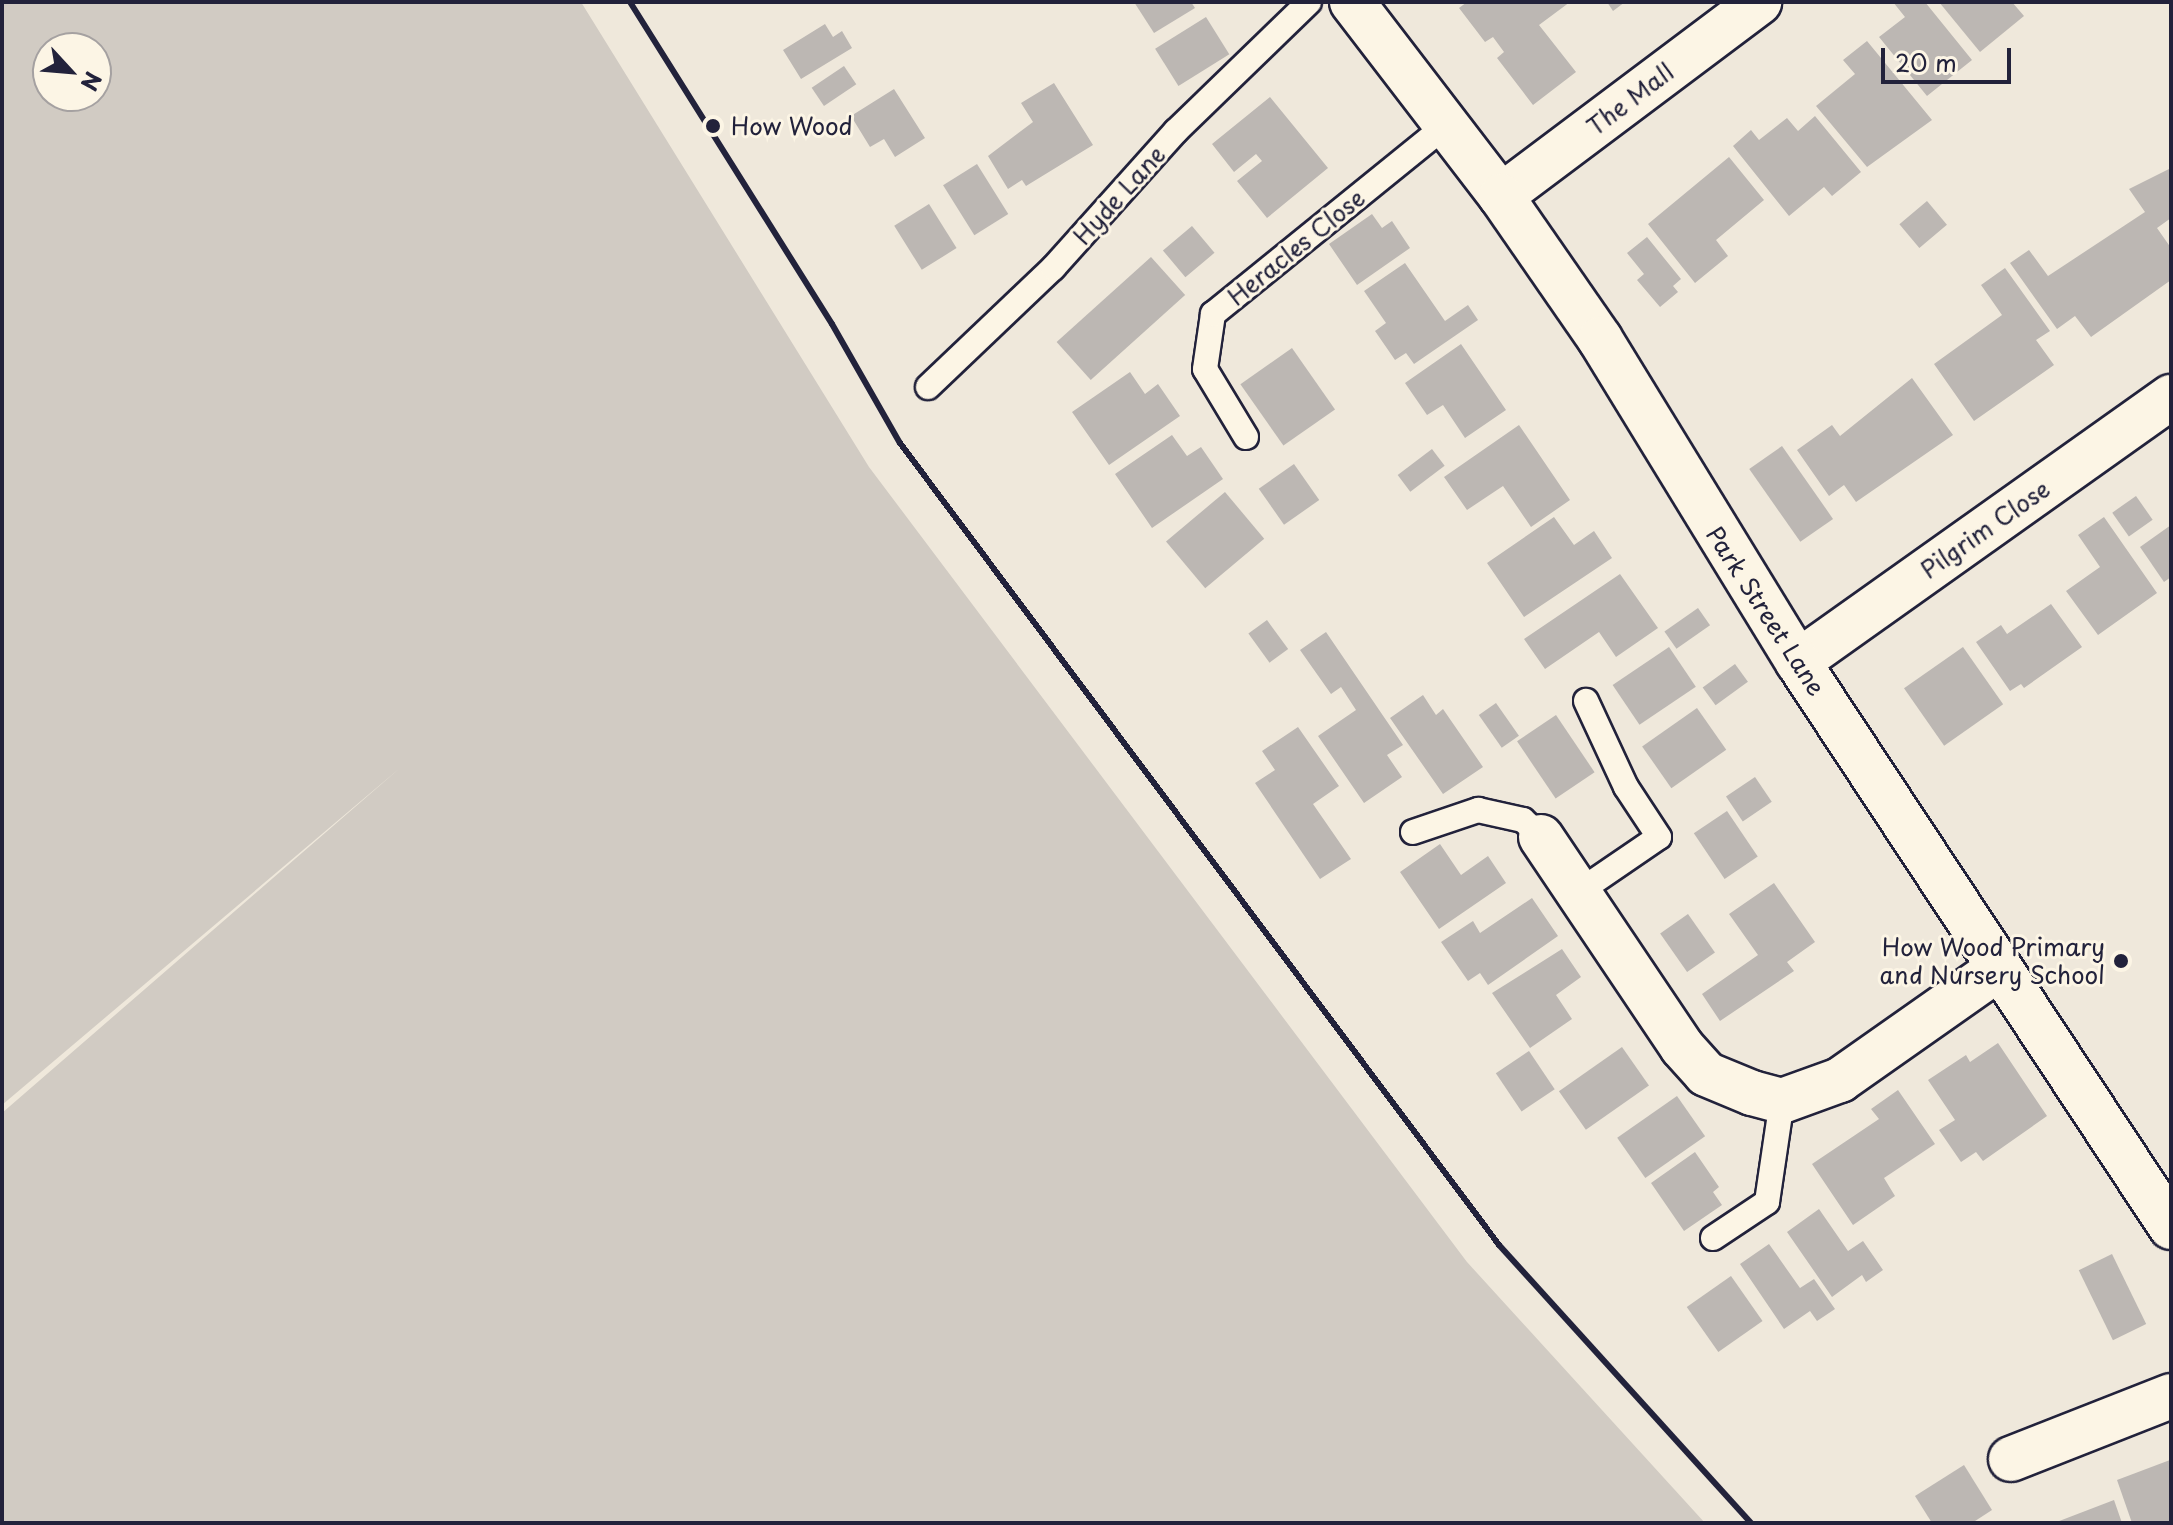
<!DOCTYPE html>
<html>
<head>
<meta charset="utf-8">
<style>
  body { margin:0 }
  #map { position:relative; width:2173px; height:1525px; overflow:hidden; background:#efe8db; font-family:"Playpen Sans",sans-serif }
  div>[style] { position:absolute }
  .green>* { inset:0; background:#d1cbc3 }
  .building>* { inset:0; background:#bcb7b3; transform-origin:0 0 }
  .roads { filter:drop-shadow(2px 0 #22223b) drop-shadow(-2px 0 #22223b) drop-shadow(0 2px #22223b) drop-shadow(0 -2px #22223b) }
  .service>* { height:24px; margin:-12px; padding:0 12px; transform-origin:12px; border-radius:12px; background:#fcf5e5 }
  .minor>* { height:44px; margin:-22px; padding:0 22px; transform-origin:22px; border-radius:22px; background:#fcf5e5 }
  .tertiary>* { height:44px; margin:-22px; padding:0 22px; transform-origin:22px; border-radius:22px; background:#fcf5e5 }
  .rail>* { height:6px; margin:-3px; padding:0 3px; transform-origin:3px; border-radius:3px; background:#22223b }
  .dots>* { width:22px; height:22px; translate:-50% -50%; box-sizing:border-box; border:4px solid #fcf5e5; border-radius:50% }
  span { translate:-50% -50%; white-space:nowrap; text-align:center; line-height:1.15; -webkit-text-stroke:6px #fcf5e5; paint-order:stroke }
  .street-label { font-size:24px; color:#22223b }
  .poi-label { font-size:24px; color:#22223b }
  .left { translate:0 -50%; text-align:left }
  .right { translate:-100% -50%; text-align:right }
  .frame { position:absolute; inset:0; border:4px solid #22223b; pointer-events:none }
  .north { position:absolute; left:32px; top:32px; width:80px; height:80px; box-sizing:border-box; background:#fcf5e5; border:2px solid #a5a1a1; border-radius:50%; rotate:116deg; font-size:22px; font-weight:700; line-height:32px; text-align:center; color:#22223b }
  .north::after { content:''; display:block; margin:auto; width:28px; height:36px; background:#22223b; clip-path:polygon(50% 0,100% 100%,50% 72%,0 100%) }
  .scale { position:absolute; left:1881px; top:48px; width:130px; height:36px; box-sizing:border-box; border:4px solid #22223b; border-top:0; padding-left:10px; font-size:24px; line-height:28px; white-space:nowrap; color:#22223b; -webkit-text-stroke:6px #fcf5e5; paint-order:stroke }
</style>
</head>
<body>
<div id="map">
  <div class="green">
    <div style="clip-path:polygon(evenodd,2px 2px,581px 2px,869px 467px,1467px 1262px,1705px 1523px,2px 1523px,2px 1113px,400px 768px,2px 1105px,2px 2px,48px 48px,96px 48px,96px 96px,48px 96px,48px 48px)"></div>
  </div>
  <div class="building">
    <div style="clip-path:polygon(1134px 2px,1191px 2px,1195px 8px,1154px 33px)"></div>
    <div style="clip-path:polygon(1467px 2px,1570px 2px,1539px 25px,1576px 72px,1533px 105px,1497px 58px,1504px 52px,1493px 37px,1485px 42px,1459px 8px)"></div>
    <div style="clip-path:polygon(1607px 2px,1625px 2px,1613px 11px)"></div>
    <div style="clip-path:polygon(1893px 2px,1925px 2px,1972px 60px,1927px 96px,1879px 37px,1905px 17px)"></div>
    <div style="clip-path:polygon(1939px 2px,2012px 2px,2024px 16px,1980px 52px)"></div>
    <div style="left:1206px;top:17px;width:44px;height:60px;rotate:58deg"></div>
    <div style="clip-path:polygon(825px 24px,833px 37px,842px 31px,852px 48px,801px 79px,783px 50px)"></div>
    <div style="clip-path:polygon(1867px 41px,1932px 120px,1867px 167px,1816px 106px,1855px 74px,1843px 60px)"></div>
    <div style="left:844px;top:66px;width:22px;height:39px;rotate:56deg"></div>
    <div style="clip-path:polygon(1054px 83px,1093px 145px,1026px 186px,1022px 180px,1008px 189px,988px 156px,1033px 122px,1021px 103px)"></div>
    <div style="clip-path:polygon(894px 89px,925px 138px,895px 157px,884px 139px,870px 147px,851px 116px)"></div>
    <div style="clip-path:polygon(1270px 97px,1328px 168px,1267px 218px,1237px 181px,1262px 161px,1256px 154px,1234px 172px,1212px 144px)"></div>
    <div style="clip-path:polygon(1815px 116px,1861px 172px,1832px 196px,1824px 187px,1789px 216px,1733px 146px,1751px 130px,1759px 140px,1787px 118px,1798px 131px)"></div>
    <div style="clip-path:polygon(1729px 157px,1764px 200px,1716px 240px,1728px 256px,1695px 283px,1648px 224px)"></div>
    <div style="left:977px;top:164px;width:59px;height:40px;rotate:58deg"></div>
    <div style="clip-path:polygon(2171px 168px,2171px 218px,2157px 228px,2171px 248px,2171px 280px,2091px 337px,2075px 316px,2057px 329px,2010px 263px,2029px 250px,2048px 276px,2145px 212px,2129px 189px)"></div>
    <div style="left:1927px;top:201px;width:31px;height:36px;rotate:50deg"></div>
    <div style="left:929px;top:204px;width:52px;height:41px;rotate:58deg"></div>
    <div style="clip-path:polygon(1372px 214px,1382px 228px,1392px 221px,1410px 248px,1357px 285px,1329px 244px)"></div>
    <div style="left:1192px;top:226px;width:35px;height:38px;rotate:50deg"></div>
    <div style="clip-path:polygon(1647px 237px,1681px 279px,1673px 286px,1678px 292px,1660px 307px,1637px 280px,1644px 274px,1627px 253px)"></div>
    <div style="left:1151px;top:257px;width:51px;height:127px;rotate:48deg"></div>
    <div style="clip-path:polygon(1405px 263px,1445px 321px,1468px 305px,1478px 320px,1414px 364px,1406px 353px,1395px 360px,1375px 331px,1386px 323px,1364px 291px)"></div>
    <div style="clip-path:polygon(2005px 268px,2050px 331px,2036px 340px,2054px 365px,1974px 421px,1934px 364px,2002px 315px,1981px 285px)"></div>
    <div style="clip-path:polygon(1461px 344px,1506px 410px,1465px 438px,1443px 405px,1427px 415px,1405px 383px)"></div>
    <div style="left:1292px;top:348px;width:75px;height:63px;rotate:55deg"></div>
    <div style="clip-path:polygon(1130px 372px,1145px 394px,1158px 384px,1180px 416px,1109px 465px,1072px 412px)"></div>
    <div style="clip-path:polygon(1912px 378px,1953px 435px,1856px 502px,1844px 485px,1829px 496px,1797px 450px,1832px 425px,1840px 436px)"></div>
    <div style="clip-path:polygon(1519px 425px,1570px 500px,1531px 527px,1503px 486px,1467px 510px,1444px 477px)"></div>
    <div style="clip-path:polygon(1172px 435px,1187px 456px,1201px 447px,1223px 479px,1152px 528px,1115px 474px)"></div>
    <div style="left:1782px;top:446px;width:89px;height:40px;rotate:55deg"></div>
    <div style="left:1432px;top:449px;width:21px;height:43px;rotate:53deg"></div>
    <div style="left:1294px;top:464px;width:44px;height:43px;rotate:55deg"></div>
    <div style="left:1225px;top:492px;width:61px;height:77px;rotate:50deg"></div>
    <div style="left:2136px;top:496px;width:29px;height:29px;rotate:55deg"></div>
    <div style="clip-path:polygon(1554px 517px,1574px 545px,1594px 531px,1612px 558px,1524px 617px,1487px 563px)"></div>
    <div style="clip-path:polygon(2104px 517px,2157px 593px,2098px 635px,2066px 591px,2100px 567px,2078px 535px)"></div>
    <div style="clip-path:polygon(2171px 525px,2171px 577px,2164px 582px,2140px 547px)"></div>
    <div style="clip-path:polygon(1620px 574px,1658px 628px,1616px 657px,1599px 632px,1545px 669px,1524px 639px)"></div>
    <div style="clip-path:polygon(2051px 604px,2082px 647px,2024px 688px,2021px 684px,2010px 691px,1976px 642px,2001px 625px,2007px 634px)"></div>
    <div style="left:1698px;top:608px;width:21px;height:41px;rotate:55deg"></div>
    <div style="left:1267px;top:620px;width:36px;height:23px;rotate:54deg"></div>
    <div style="clip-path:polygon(1326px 632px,1403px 745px,1387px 755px,1402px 777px,1364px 803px,1318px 736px,1356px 710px,1341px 687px,1331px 694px,1300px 650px)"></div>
    <div style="left:1669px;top:647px;width:48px;height:68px;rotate:56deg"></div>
    <div style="left:1963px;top:647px;width:70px;height:72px;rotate:55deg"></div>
    <div style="left:1735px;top:664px;width:22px;height:40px;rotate:54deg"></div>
    <div style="clip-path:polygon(1423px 695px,1436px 715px,1443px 709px,1483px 767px,1443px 794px,1390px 718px)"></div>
    <div style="left:1496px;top:703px;width:40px;height:21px;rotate:55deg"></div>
    <div style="left:1697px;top:708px;width:51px;height:67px;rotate:55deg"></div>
    <div style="left:1556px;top:715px;width:69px;height:47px;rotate:56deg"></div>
    <div style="clip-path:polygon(1298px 727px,1339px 786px,1313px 804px,1351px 859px,1320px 879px,1255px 783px,1275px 770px,1262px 751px)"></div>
    <div style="left:1755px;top:777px;width:30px;height:35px;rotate:56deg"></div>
    <div style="left:1727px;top:811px;width:55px;height:40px;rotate:56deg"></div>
    <div style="clip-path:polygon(1440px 844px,1461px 875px,1488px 856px,1506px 883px,1439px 929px,1400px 872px)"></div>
    <div style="clip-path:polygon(1774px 883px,1815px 942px,1787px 962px,1794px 971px,1720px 1021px,1702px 994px,1758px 955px,1729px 914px)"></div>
    <div style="clip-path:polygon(1532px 898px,1558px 936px,1488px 985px,1480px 973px,1468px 981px,1441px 942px,1473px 921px,1480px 933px)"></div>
    <div style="left:1688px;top:914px;width:47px;height:34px;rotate:55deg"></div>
    <div style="clip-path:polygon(1562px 949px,1581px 977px,1556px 995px,1572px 1019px,1530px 1048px,1492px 993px)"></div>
    <div style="clip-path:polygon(1998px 1043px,2047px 1116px,1983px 1161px,1976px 1152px,1961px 1162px,1939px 1130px,1955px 1120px,1928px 1080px,1966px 1055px,1970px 1062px)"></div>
    <div style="left:1622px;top:1047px;width:47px;height:77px;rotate:55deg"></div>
    <div style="left:1529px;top:1051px;width:46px;height:40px;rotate:56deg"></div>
    <div style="clip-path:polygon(1898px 1090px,1935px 1144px,1884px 1178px,1895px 1196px,1853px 1225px,1812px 1164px,1879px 1119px,1871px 1109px)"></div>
    <div style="left:1677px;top:1096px;width:49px;height:73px;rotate:55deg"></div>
    <div style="clip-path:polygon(1695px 1152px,1719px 1187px,1713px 1192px,1722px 1205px,1684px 1231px,1651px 1183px)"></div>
    <div style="clip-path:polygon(1819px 1209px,1848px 1251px,1863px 1241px,1883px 1270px,1866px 1282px,1862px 1275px,1832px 1297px,1787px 1232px)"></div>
    <div style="clip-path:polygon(1769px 1244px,1800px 1288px,1814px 1279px,1835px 1309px,1817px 1321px,1810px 1311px,1784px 1329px,1740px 1264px)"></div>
    <div style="left:2112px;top:1254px;width:78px;height:37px;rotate:64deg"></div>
    <div style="left:1731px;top:1276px;width:55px;height:54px;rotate:55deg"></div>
    <div style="clip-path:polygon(2170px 1460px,2171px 1523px,2132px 1523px,2117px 1480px)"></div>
    <div style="clip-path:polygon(1964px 1465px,1992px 1510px,1972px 1523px,1932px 1523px,1915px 1496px)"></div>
    <div style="clip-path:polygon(2114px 1500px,2122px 1523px,2054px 1523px)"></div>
  </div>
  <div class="roads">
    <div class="service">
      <div style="left:928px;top:387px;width:173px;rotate:-43.6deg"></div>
      <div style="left:1053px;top:268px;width:184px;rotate:-48.1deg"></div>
      <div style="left:1176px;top:131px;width:185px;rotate:-44.1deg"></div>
      <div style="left:1246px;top:437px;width:79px;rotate:-121.1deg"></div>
      <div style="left:1205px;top:369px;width:56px;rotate:-81.7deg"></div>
      <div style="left:1213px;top:314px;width:300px;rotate:-39deg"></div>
      <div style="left:1413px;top:832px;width:69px;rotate:-18.7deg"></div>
      <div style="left:1478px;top:810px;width:46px;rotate:12.5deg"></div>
      <div style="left:1523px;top:820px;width:25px;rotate:43deg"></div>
      <div style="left:1577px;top:893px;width:99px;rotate:-34.3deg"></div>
      <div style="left:1659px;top:837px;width:60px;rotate:-123.4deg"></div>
      <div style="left:1626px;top:787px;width:95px;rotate:-114.9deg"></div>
      <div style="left:1713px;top:1238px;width:65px;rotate:-33.7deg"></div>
      <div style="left:1767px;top:1202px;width:102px;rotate:-81.6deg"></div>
    </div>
    <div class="minor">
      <div style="left:1501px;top:196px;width:323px;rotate:-36.9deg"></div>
      <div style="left:1798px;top:662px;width:458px;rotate:-35.4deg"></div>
      <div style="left:1541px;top:837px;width:253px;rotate:56.1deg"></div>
      <div style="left:1682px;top:1047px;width:36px;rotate:48deg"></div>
      <div style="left:1706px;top:1074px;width:50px;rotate:22.4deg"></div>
      <div style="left:1752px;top:1093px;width:31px;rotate:15deg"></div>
      <div style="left:1782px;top:1101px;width:62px;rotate:-19.9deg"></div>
      <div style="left:1840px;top:1080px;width:193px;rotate:-35.1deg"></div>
      <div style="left:2011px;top:1459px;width:172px;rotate:-21.5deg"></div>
    </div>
    <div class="tertiary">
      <div style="left:1352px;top:2px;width:245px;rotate:52.5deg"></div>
      <div style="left:1501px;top:196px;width:174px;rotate:55.3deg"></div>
      <div style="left:1600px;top:339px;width:379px;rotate:58.5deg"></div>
      <div style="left:1798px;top:662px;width:677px;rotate:56.57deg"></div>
    </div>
  </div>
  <div class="rail">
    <div style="left:630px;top:2px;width:380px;rotate:57.9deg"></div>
    <div style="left:832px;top:324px;width:137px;rotate:60.3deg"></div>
    <div style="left:900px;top:443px;width:1001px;rotate:53.24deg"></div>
    <div style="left:1499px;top:1245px;width:375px;rotate:47.8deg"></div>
  </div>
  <div class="dots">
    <div style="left:713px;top:126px;background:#22223b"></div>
    <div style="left:2121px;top:961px;background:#22223b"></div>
  </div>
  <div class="street-label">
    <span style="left:1630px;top:99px;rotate:-37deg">The Mall</span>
    <span style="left:1119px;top:195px;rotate:-48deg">Hyde Lane</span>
    <span style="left:1296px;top:247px;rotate:-39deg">Heracles Close</span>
    <span style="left:1985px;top:529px;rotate:-35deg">Pilgrim Close</span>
    <span style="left:1766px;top:611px;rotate:57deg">Park Street Lane</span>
  </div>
  <div class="poi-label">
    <span class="left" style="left:731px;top:126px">How Wood</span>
    <span class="right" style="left:2105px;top:961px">How Wood Primary<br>and Nursery School</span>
  </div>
  <div class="frame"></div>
  <div class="north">N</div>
  <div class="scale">20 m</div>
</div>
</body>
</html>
